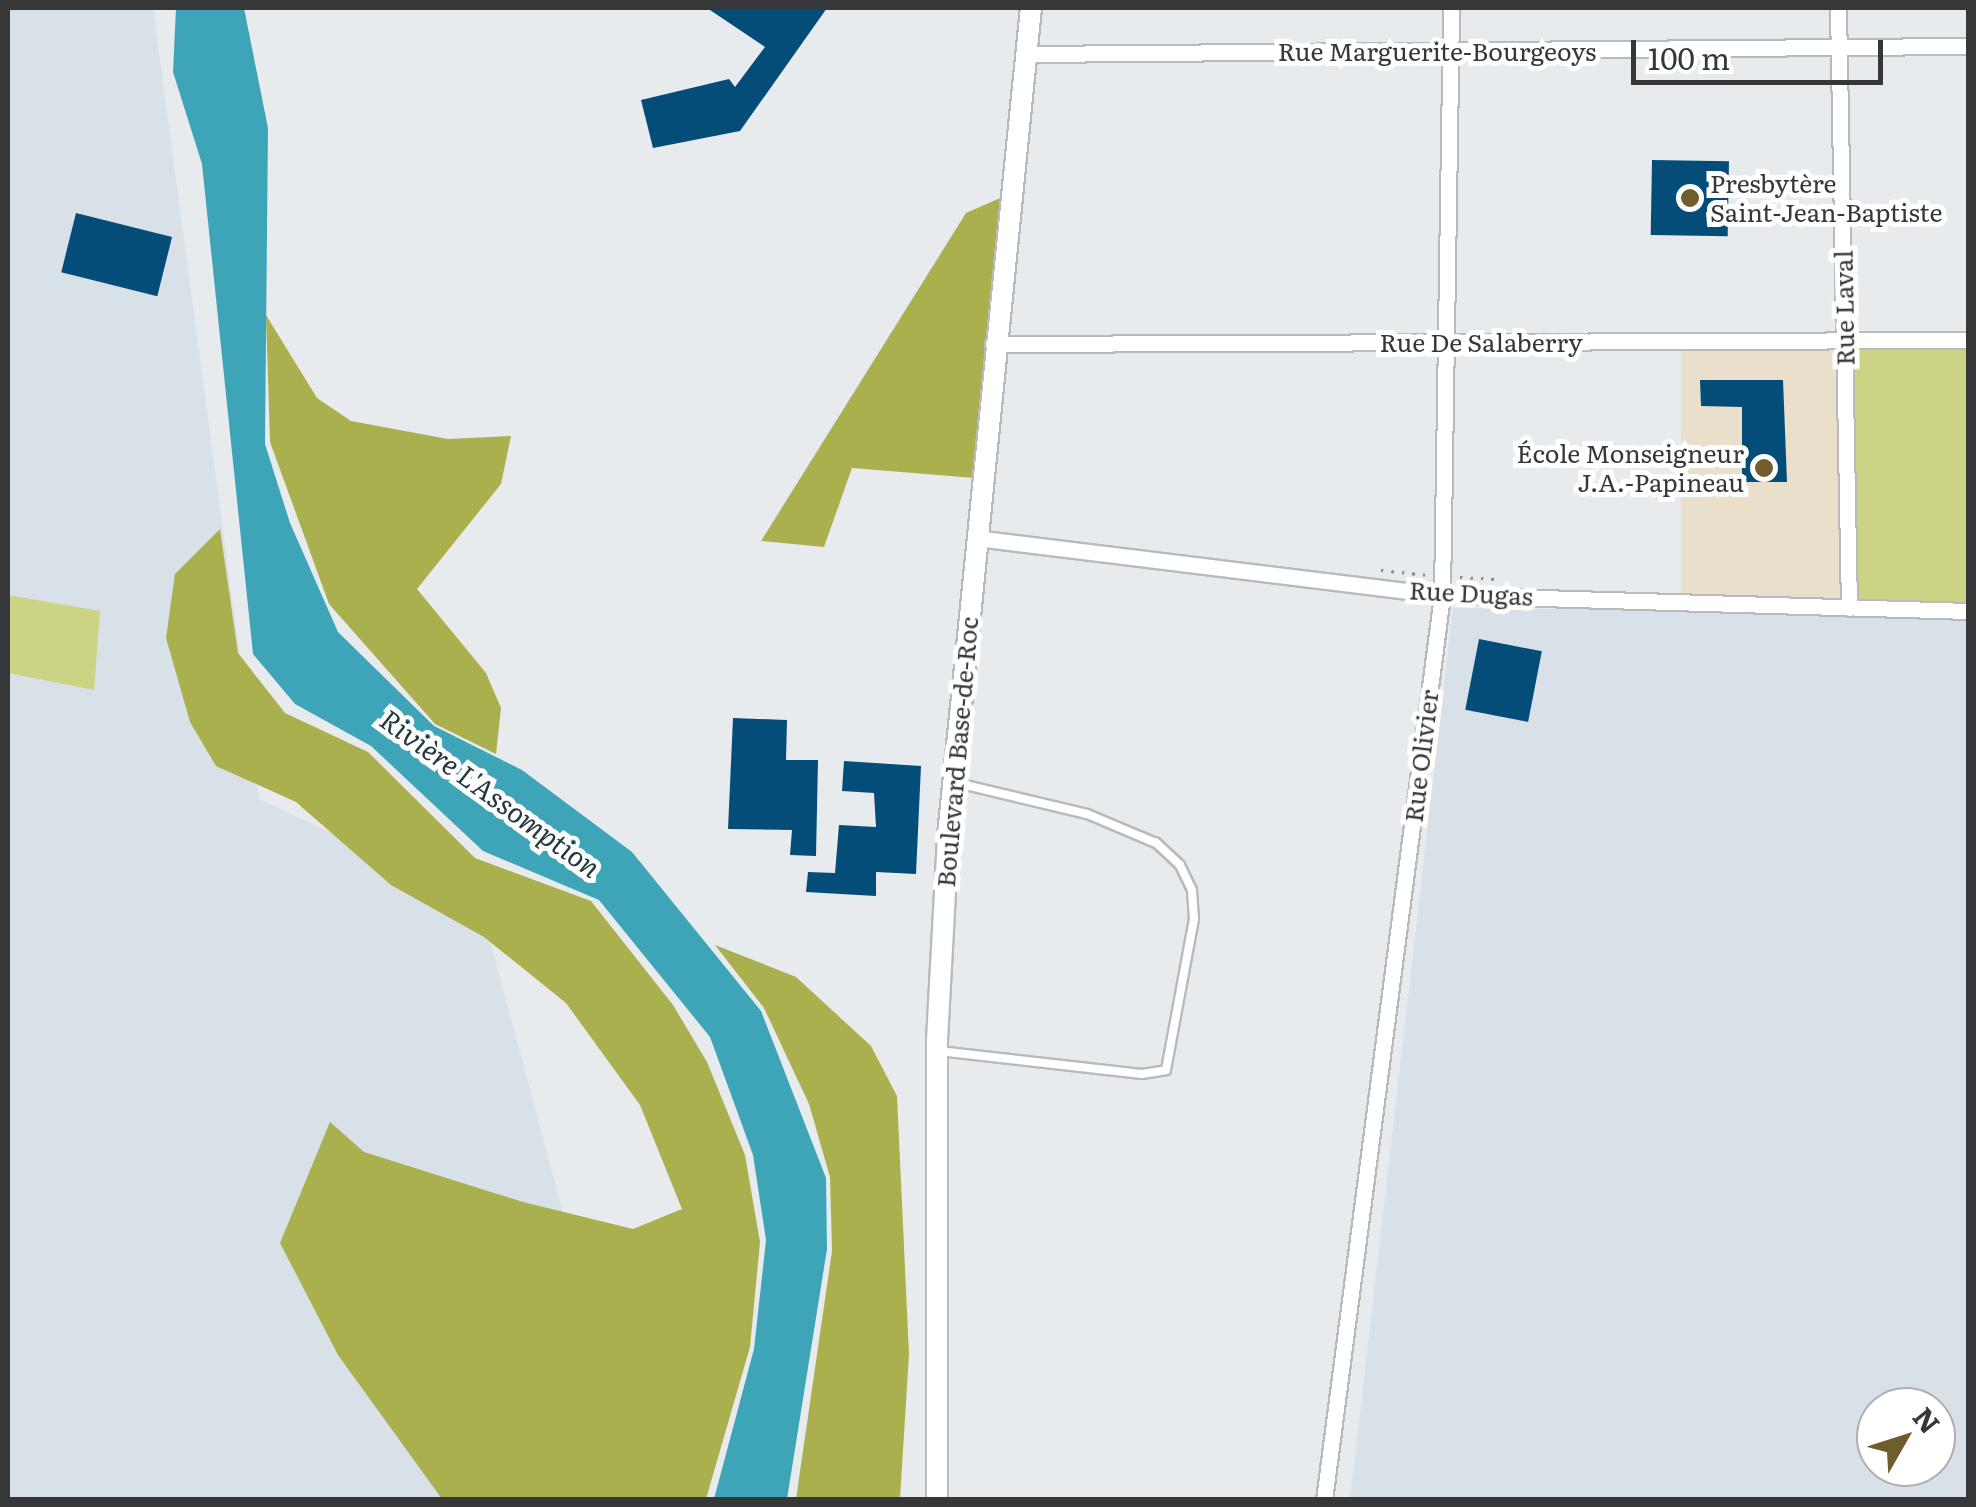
<!DOCTYPE html>
<html>
<head>
<meta charset="utf-8">
<style>
  body { margin:0 }
  #map { position:relative; width:1976px; height:1507px; overflow:hidden; background:#e8ebed; font-family:Literata,serif }
  div>[style] { position:absolute }
  .built>* { inset:0; background:#d8e1e8 }
  .education>* { inset:0; background:#eadfcb; transform-origin:0 0 }
  .green>* { inset:0; background:#ccd384; transform-origin:0 0 }
  .forest>* { inset:0; background:#aab04e }
  .water>* { inset:0; background:#3ea5b9 }
  .building>* { inset:0; background:#054d79; transform-origin:0 0 }
  .path>* { height:2.5px; margin-top:-1.25px; transform-origin:0; background:repeating-linear-gradient(90deg,#888a8c 0 2.5px,transparent 0 10.5px) }
  .roads { filter:drop-shadow(2px 0 #b8bbbd) drop-shadow(-2px 0 #b8bbbd) drop-shadow(0 2px #b8bbbd) drop-shadow(0 -2px #b8bbbd) }
  .lane>* { height:8px; margin:-4px; padding:0 4px; transform-origin:4px; border-radius:4px; background:#fff }
  .street>* { height:15px; margin:-7.5px; padding:0 7.5px; transform-origin:7.5px; border-radius:7.5px; background:#fff }
  .secondary>* { height:20px; margin:-10px; padding:0 10px; transform-origin:10px; border-radius:10px; background:#fff }
  .dots>* { width:28px; height:28px; translate:-50% -50%; box-sizing:border-box; border:5px solid #fff; border-radius:50% }
  span { translate:-50% -50%; white-space:nowrap; text-align:center; line-height:1.15; -webkit-text-stroke:10px #fff; paint-order:stroke }
  .street-label { font-size:25px; color:#363738 }
  .poi-label { font-size:25px; color:#363738 }
  .left { translate:0 -50%; text-align:left }
  .right { translate:-100% -50%; text-align:right }
  .water-label { font-size:28px; color:#22393e; font-style:italic }
  .frame { position:absolute; inset:0; border:10px solid #363738; pointer-events:none }
  .north { position:absolute; left:1856px; top:1387px; width:100px; height:100px; box-sizing:border-box; background:#fff; border:2px solid #afafaf; border-radius:50%; rotate:51deg; font-size:28px; font-weight:700; line-height:40px; text-align:center; color:#363738 }
  .north::after { content:''; display:block; margin:auto; width:35px; height:45px; background:#6f5e2c; clip-path:polygon(50% 0,100% 100%,50% 72%,0 100%) }
  .scale { position:absolute; left:1631px; top:40px; width:252px; height:45px; box-sizing:border-box; border:5px solid #363738; border-top:0; padding-left:12px; font-size:30px; line-height:35px; white-space:nowrap; color:#363738; -webkit-text-stroke:8px #fff; paint-order:stroke }
</style>
</head>
<body>
<div id="map">
  <div class="built">
    <div style="clip-path:polygon(8px 8px,153px 8px,259px 799px,400px 865px,486px 925px,577px 1265px,534px 1499px,8px 1500px)"></div>
    <div style="clip-path:polygon(evenodd,1453px 608px,1968px 614px,1968px 1499px,1350px 1500px,1453px 608px,1876px 1407px,1936px 1407px,1936px 1467px,1876px 1467px,1876px 1407px)"></div>
  </div>
  <div class="education">
    <div style="left:1681px;top:341px;width:163px;height:261px"></div>
  </div>
  <div class="green">
    <div style="left:1968px;top:340px;width:269px;height:124px;rotate:90deg"></div>
    <div style="clip-path:polygon(8px 595px,100px 611px,94px 690px,8px 673px)"></div>
  </div>
  <div class="forest">
    <div style="clip-path:polygon(1005px 196px,975px 478px,852px 468px,824px 547px,761px 541px,966px 213px)"></div>
    <div style="clip-path:polygon(266px 315px,317px 398px,351px 421px,448px 439px,511px 436px,501px 484px,417px 589px,486px 673px,501px 708px,496px 754px,435px 724px,329px 604px,270px 442px)"></div>
    <div style="clip-path:polygon(220px 529px,238px 653px,285px 713px,368px 752px,475px 858px,591px 901px,673px 1005px,707px 1062px,745px 1155px,760px 1242px,750px 1347px,706px 1499px,442px 1499px,338px 1355px,280px 1243px,330px 1122px,364px 1152px,523px 1202px,633px 1229px,682px 1209px,640px 1105px,566px 1003px,484px 937px,391px 885px,296px 802px,216px 766px,190px 722px,166px 638px,175px 574px)"></div>
    <div style="clip-path:polygon(715px 945px,796px 977px,871px 1046px,897px 1096px,909px 1354px,900px 1499px,796px 1499px,832px 1251px,830px 1177px,809px 1104px,764px 1008px)"></div>
  </div>
  <div class="water">
    <div style="clip-path:polygon(176px 8px,244px 8px,268px 128px,265px 444px,290px 523px,338px 632px,434px 726px,522px 770px,632px 852px,761px 1011px,826px 1178px,827px 1249px,787px 1499px,714px 1499px,754px 1349px,766px 1240px,753px 1155px,710px 1037px,599px 900px,483px 851px,371px 746px,295px 704px,253px 654px,202px 164px,173px 72px)"></div>
  </div>
  <div class="building">
    <div style="clip-path:polygon(707px 8px,827px 8px,740px 131px,653px 148px,641px 100px,729px 79px,735px 87px,765px 47px)"></div>
    <div style="left:1652px;top:160px;width:77px;height:75px;rotate:1deg"></div>
    <div style="left:76px;top:213px;width:99px;height:61px;rotate:14deg"></div>
    <div style="clip-path:polygon(1700px 380px,1783px 380px,1787px 482px,1742px 482px,1742px 407px,1701px 406px)"></div>
    <div style="left:1479px;top:639px;width:64px;height:72px;rotate:11deg"></div>
    <div style="clip-path:polygon(733px 718px,787px 720px,786px 760px,818px 760px,816px 856px,790px 855px,792px 830px,728px 829px)"></div>
    <div style="clip-path:polygon(844px 761px,921px 766px,916px 874px,876px 872px,876px 896px,806px 892px,808px 872px,835px 873px,839px 825px,876px 827px,874px 793px,842px 791px)"></div>
  </div>
  <div class="path">
    <div style="left:1381px;top:570px;width:47px;rotate:6.1deg"></div>
    <div style="left:1460px;top:577px;width:37px;rotate:3deg"></div>
  </div>
  <div class="roads">
    <div class="lane">
      <div style="left:939px;top:1051px;width:204px;rotate:6.5deg"></div>
      <div style="left:1142px;top:1074px;width:24px;rotate:-9deg"></div>
      <div style="left:1166px;top:1070px;width:154px;rotate:-79.5deg"></div>
      <div style="left:1194px;top:919px;width:29px;rotate:-94deg"></div>
      <div style="left:1192px;top:890px;width:28px;rotate:-116deg"></div>
      <div style="left:1180px;top:865px;width:33px;rotate:-137deg"></div>
      <div style="left:1156px;top:843px;width:75px;rotate:-157.2deg"></div>
      <div style="left:1087px;top:814px;width:134px;rotate:-166.6deg"></div>
    </div>
    <div class="street">
      <div style="left:1838px;top:8px;width:600px;rotate:88.95deg"></div>
      <div style="left:1026px;top:54px;width:942px;rotate:-0.49deg"></div>
      <div style="left:993px;top:344px;width:975px;rotate:-0.24deg"></div>
      <div style="left:976px;top:538px;width:469px;rotate:7deg"></div>
      <div style="left:1442px;top:595px;width:526px;rotate:1.74deg"></div>
      <div style="left:1324px;top:1500px;width:913px;rotate:-82.57deg"></div>
      <div style="left:1442px;top:595px;width:587px;rotate:-89.12deg"></div>
    </div>
    <div class="secondary">
      <div style="left:937px;top:1500px;width:460px;rotate:-90deg"></div>
      <div style="left:937px;top:1040px;width:204px;rotate:-86.9deg"></div>
      <div style="left:948px;top:836px;width:832px;rotate:-84.28deg"></div>
    </div>
  </div>
  <div class="dots">
    <div style="left:1690px;top:198px;background:#6f5e2c"></div>
    <div style="left:1764px;top:468px;background:#6f5e2c"></div>
  </div>
  <div class="street-label">
    <span style="left:1437px;top:51px">Rue Marguerite-Bourgeoys</span>
    <span style="left:1844px;top:308px;rotate:-91deg">Rue Laval</span>
    <span style="left:1481px;top:342px">Rue De Salaberry</span>
    <span style="left:1471px;top:593px;rotate:3deg">Rue Dugas</span>
    <span style="left:957px;top:752px;rotate:-85deg">Boulevard Base-de-Roc</span>
    <span style="left:1421px;top:756px;rotate:-83deg">Rue Olivier</span>
  </div>
  <div class="poi-label">
    <span class="left" style="left:1710px;top:198px">Presbytère<br>Saint-Jean-Baptiste</span>
    <span class="right" style="left:1744px;top:468px">École Monseigneur<br>J.A.-Papineau</span>
  </div>
  <div class="water-label">
    <span style="left:491px;top:792px;rotate:36deg">Rivière L'Assomption</span>
  </div>
  <div class="frame"></div>
  <div class="north">N</div>
  <div class="scale">100 m</div>
</div>
</body>
</html>
